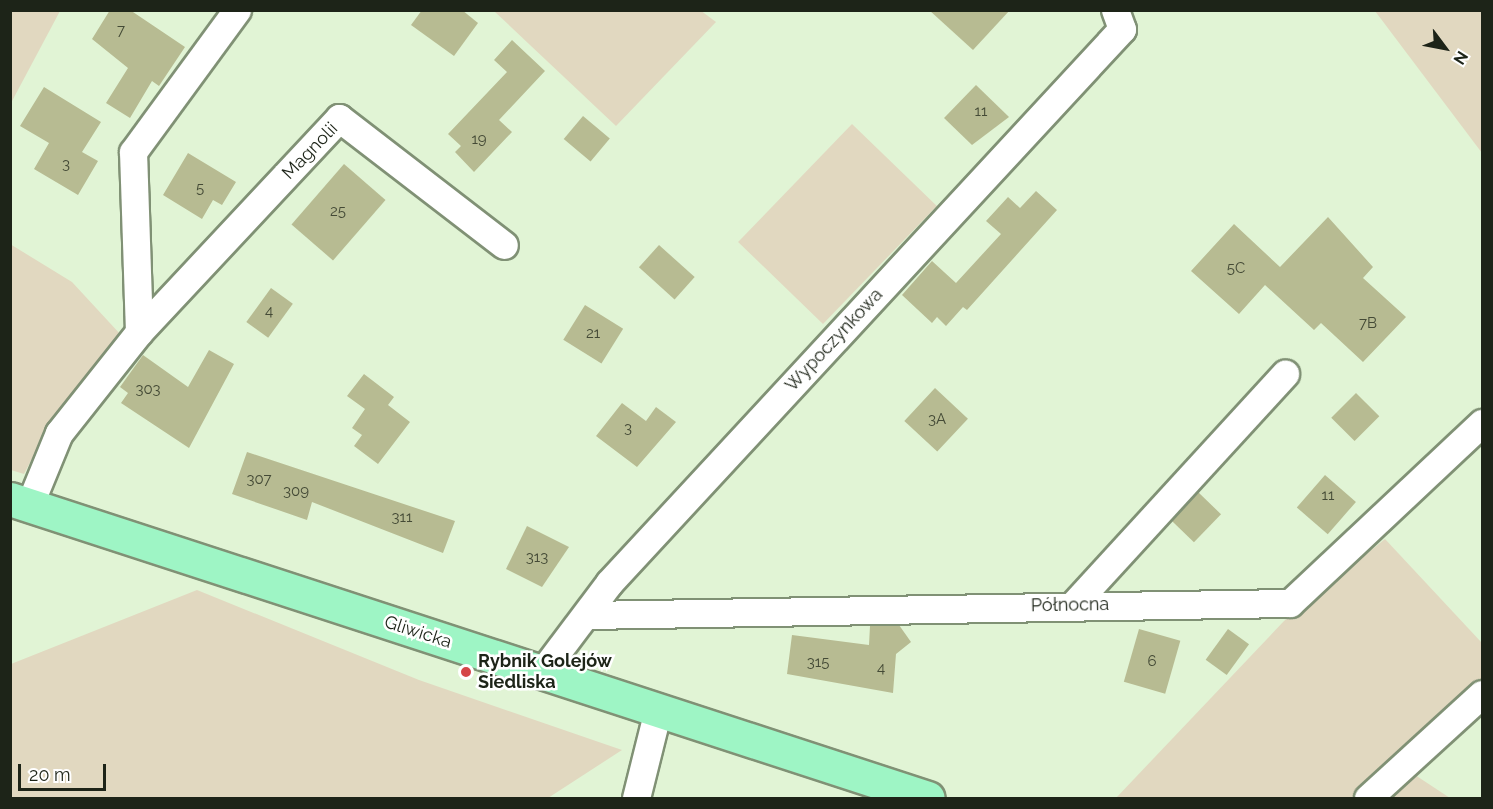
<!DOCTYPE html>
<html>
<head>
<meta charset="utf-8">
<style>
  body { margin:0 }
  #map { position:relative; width:1493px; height:809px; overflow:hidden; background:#e1f4d5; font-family:Raleway,sans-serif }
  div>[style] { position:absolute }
  .green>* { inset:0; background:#e1d8c0; transform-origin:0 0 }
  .building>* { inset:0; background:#b7bb92; transform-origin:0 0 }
  .roads { filter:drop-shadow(2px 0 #809175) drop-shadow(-2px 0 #809175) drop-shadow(0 2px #809175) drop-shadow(0 -2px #809175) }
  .minor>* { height:27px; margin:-13.5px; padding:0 13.5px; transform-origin:13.5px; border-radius:13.5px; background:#fff }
  .primary>* { height:33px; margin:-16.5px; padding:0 16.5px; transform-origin:16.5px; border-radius:16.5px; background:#9ef5c5 }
  .dots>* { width:16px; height:16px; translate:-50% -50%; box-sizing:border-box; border:3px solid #fff; border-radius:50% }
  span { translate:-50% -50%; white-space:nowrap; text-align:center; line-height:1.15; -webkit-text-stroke:5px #fff; paint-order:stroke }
  .number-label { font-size:15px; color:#444a36 }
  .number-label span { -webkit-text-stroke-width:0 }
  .street-label { font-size:18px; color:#1d2418 }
  .poi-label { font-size:18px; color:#1d2418; font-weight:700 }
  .left { translate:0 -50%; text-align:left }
  .frame { position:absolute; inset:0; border:12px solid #1d2418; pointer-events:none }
  .north { position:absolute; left:1415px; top:18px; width:60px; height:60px; -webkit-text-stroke:4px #fff; paint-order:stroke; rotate:122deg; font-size:16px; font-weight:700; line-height:24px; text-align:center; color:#1d2418 }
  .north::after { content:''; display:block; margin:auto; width:21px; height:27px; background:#1d2418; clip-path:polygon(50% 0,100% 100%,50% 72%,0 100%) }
  .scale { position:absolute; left:18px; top:764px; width:88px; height:27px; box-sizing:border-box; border:3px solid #1d2418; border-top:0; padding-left:8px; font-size:18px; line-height:21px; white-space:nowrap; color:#1d2418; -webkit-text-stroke:4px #fff; paint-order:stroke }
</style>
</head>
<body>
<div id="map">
  <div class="green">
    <div style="clip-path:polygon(11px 10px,60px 11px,11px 103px,10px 11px)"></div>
    <div style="clip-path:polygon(700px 10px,716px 22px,616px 126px,494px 11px)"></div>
    <div style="clip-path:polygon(1375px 11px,1482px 11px,1482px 153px)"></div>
    <div style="left:852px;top:124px;width:118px;height:164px;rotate:44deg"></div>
    <div style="clip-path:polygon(10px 244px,72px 282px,121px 335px,47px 430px,24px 474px,11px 470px)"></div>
    <div style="clip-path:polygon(1385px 539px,1482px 643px,1482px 678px,1351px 798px,1116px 798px,1284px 621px)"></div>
    <div style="clip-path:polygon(197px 590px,419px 680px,622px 750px,548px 798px,11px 798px,11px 664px)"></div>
    <div style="clip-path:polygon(1412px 773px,1450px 798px,1385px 798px)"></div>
  </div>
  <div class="building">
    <div style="clip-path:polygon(110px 10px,130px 10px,185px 47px,159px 86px,152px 81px,130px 118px,106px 103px,128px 68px,92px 39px)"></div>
    <div style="clip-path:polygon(422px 10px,462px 10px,478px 23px,454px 56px,411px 25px)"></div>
    <div style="clip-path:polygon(929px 10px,1010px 10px,973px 50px)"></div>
    <div style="clip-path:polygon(512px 40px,545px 71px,499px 120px,512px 132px,474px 172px,455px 152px,461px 146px,448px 134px,507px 72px,494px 60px)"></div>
    <div style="clip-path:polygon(976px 85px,1009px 117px,972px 145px,944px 118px)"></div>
    <div style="clip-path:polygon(44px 87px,101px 122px,82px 152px,98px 161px,78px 195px,34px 169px,49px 143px,20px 126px)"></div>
    <div style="left:583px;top:116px;width:35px;height:30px;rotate:40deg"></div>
    <div style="clip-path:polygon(188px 153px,236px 182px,222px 205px,213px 200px,202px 219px,163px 195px)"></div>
    <div style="left:344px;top:164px;width:55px;height:80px;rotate:41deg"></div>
    <div style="clip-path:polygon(1036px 191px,1057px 210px,967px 310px,963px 307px,946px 326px,937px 317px,932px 323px,902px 295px,932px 261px,956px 283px,1001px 234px,986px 221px,1008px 197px,1020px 208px)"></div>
    <div style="clip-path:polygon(1328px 217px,1373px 267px,1363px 278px,1406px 317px,1363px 362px,1321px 323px,1314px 330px,1265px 285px,1239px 314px,1191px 271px,1234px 224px,1280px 267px)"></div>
    <div style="left:659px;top:245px;width:48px;height:30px;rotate:42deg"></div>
    <div style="left:271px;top:288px;width:27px;height:42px;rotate:36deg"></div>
    <div style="left:585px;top:305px;width:45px;height:41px;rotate:32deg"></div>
    <div style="clip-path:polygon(209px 350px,234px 364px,189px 448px,121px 403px,128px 393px,120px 387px,143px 355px,188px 387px)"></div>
    <div style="clip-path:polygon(364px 374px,394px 397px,388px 405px,410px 422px,378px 464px,354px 446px,362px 435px,352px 428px,365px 409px,347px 396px)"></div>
    <div style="left:935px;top:388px;width:45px;height:45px;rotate:43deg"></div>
    <div style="left:1356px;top:393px;width:33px;height:35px;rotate:45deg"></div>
    <div style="clip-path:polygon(622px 403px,646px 421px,656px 407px,676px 422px,637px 467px,596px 436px)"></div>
    <div style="clip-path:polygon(247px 452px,455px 521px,443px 553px,312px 502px,307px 520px,232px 494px)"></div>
    <div style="left:1325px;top:475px;width:41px;height:43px;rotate:41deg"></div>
    <div style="left:1198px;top:492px;width:32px;height:39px;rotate:44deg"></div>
    <div style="clip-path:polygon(527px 526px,569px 547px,542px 587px,506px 569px)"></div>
    <div style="clip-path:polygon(899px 625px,911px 642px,896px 654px,893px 693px,787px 674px,792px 635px,869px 645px,870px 626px)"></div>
    <div style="left:1139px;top:629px;width:43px;height:55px;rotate:16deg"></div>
    <div style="left:1228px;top:629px;width:26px;height:38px;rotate:36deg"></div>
  </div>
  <div class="roads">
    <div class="minor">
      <div style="left:139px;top:332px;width:180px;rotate:-91.9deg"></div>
      <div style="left:133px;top:152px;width:176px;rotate:-53.8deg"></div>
      <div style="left:29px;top:506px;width:79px;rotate:-67.7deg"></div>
      <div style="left:59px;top:433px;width:129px;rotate:-51.6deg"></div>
      <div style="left:139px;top:332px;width:293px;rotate:-46.9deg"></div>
      <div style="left:339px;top:118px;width:208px;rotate:37.6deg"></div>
      <div style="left:1073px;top:605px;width:314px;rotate:-47.5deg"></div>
      <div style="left:587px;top:615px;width:703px;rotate:-0.98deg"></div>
      <div style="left:1290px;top:603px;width:263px;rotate:-43.2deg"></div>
      <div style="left:542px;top:672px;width:111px;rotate:-53deg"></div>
      <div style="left:609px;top:583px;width:755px;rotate:-47.2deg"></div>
      <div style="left:1122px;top:29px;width:20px;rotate:-110deg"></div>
      <div style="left:636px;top:798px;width:91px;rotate:-76deg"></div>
      <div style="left:1368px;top:798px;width:154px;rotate:-42.4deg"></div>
    </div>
    <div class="primary">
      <div style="left:10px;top:499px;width:965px;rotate:18.04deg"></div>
    </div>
  </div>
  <div class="dots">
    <div style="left:466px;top:672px;background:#d54648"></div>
  </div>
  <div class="number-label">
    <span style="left:121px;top:31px">7</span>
    <span style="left:981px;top:112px">11</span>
    <span style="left:479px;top:140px">19</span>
    <span style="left:66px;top:165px">3</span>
    <span style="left:200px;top:189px">5</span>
    <span style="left:338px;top:212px">25</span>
    <span style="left:1236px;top:269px">5C</span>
    <span style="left:269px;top:312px">4</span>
    <span style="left:1368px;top:324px">7B</span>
    <span style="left:593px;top:334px">21</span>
    <span style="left:148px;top:390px">303</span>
    <span style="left:937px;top:420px">3A</span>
    <span style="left:628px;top:429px">3</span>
    <span style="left:259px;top:480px">307</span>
    <span style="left:296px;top:492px">309</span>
    <span style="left:1328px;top:496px">11</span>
    <span style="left:402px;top:518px">311</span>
    <span style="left:537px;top:558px">313</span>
    <span style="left:1152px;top:662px">6</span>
    <span style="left:818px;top:663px">315</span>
    <span style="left:881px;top:669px">4</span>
  </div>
  <div class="street-label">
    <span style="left:310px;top:151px;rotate:-46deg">Magnolii</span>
    <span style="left:834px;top:340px;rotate:-47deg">Wypoczynkowa</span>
    <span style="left:1070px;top:605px;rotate:-1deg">Północna</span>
    <span style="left:418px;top:632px;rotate:18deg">Gliwicka</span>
  </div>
  <div class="poi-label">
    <span class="left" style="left:478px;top:672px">Rybnik Golejów<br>Siedliska</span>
  </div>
  <div class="frame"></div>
  <div class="north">N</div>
  <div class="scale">20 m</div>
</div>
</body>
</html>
